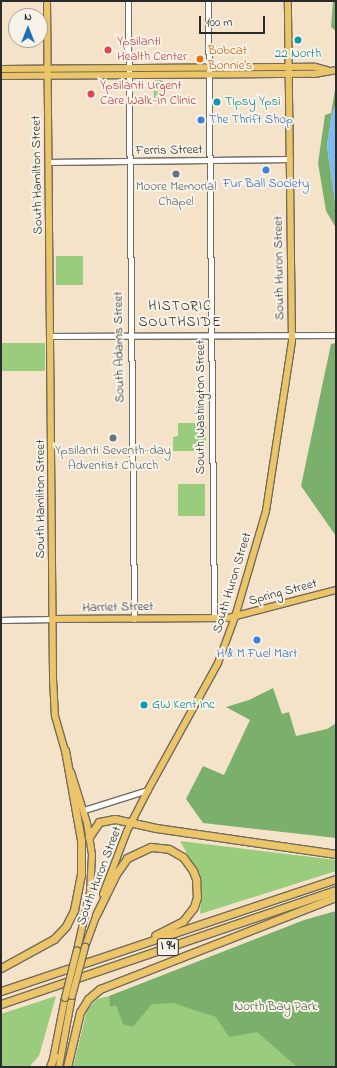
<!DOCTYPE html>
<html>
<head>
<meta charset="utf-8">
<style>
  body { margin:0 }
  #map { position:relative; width:337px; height:1068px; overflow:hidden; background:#f4e2c9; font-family:"Indie Flower",sans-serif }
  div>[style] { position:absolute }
  .green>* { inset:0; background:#99cc7d; transform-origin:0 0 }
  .forest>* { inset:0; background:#7ab06c }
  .water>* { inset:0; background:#7ebbf1 }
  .roads { filter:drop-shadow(1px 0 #716b62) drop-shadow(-1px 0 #716b62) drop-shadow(0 1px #716b62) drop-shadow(0 -1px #716b62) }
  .minor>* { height:5px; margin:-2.5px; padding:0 2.5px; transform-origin:2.5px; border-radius:2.5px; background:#fff }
  .major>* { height:6px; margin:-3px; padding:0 3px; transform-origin:3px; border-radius:3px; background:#edc569 }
  .highway>* { height:7px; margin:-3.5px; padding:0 3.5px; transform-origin:3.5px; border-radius:3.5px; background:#edc569 }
  .bridges { filter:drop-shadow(1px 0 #716b62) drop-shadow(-1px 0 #716b62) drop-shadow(0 1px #716b62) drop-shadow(0 -1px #716b62) }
  .major-bridge>* { height:6px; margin:-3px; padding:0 3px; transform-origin:3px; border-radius:3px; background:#edc569 }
  .dots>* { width:11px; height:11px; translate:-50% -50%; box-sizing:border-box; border:2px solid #f7f3e8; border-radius:50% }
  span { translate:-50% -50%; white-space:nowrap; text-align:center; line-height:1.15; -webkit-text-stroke:4px #f7f3e8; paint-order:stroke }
  .shield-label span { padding:1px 3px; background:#f7f3e8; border:1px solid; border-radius:3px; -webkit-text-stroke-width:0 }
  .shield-label { font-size:12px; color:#2b2b2b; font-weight:700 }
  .health-label { font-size:13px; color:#be3a42 }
  .left { translate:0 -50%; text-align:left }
  .food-label { font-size:13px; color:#c56008 }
  .culture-label { font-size:13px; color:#0d838f }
  .shop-label { font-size:13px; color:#366cbe }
  .street-label { font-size:13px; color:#2b2b2b }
  .worship-label { font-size:13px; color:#5b616d }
  .park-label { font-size:13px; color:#4c5b44 }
  .neighbourhood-label { font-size:14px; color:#2b2b2b; letter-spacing:1px }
  .frame { position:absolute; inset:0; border:2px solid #2b2b2b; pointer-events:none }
  .north { position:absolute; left:8px; top:8px; width:40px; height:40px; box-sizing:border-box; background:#f7f3e8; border:1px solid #a5a39c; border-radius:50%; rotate:0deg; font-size:11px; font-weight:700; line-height:16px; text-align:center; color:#2b2b2b }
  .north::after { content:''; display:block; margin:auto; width:14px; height:18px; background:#1f6fb2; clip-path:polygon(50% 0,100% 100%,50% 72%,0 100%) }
  .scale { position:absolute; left:199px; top:16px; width:66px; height:18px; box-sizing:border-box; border:2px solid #2b2b2b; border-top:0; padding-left:5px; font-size:12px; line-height:14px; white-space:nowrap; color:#2b2b2b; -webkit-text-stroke:3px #f7f3e8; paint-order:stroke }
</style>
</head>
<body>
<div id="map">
  <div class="green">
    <div style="clip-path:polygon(160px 80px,163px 81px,163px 102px,151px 102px,151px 99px,154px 99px,153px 81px)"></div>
    <div style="left:83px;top:256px;width:29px;height:27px;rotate:90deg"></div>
    <div style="left:1px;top:343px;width:44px;height:28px"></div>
    <div style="clip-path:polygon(178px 423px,206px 423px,206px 451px,173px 451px,173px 437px,178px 436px)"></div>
    <div style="left:178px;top:484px;width:27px;height:32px"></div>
    <div style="clip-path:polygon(180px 841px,336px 860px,336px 871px,200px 914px,202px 885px,199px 875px)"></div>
    <div style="clip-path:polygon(191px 975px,336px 1067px,73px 1067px,87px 1010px,97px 999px,109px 996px,109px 1000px)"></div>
    <div style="clip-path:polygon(56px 996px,39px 1056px,29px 1067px,1px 1067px,1px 1014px)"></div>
  </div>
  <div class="forest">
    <div style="clip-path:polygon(333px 1px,336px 1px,336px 31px,331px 27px)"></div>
    <div style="clip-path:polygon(336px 84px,336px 104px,332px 113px,327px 146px,336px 209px,336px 228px,326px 211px,318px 163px,325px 115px,331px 113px)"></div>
    <div style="clip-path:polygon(336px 343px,336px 536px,301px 486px,331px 344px)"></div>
    <div style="clip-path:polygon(273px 688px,282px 714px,289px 712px,296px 736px,327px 729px,336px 723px,336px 838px,203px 823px,186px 799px,203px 766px,224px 775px,250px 720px,226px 707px,249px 700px)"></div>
    <div style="clip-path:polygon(336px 911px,336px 1067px,297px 1067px,257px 1032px,229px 1037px,216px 1017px,173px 1003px,152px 1004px,133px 1027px,123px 1024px,116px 1005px,110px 1007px,109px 996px,304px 920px)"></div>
  </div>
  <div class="water">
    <div style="clip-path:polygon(336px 104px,336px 209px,327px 146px,332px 113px)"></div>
  </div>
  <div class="roads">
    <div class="minor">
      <div style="left:128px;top:1px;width:618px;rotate:89.44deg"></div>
      <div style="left:208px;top:1px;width:617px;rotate:89.44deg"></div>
      <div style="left:48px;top:162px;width:242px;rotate:-0.7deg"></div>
      <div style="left:51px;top:336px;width:285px;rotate:-0.2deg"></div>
      <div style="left:1px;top:620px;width:51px;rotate:-1.1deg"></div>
      <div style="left:84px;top:810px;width:67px;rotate:-17.4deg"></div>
    </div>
    <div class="major">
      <div style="left:47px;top:1px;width:678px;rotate:89.49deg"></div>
      <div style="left:53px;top:679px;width:37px;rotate:87deg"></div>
      <div style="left:55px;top:716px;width:40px;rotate:74deg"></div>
      <div style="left:1px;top:69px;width:314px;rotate:-0.4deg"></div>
      <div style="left:315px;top:67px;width:12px;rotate:14deg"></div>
      <div style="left:1px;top:76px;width:313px;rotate:-0.4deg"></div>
      <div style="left:314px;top:74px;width:22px;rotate:-10deg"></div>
      <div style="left:52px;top:619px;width:176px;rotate:-0.3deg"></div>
      <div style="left:228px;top:618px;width:112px;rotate:-14.5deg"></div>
      <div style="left:71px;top:772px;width:53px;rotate:72.6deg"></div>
      <div style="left:87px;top:823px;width:32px;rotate:81deg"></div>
      <div style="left:92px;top:855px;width:37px;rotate:93deg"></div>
      <div style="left:90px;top:892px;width:59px;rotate:102.6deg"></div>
      <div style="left:103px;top:894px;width:67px;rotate:-69.1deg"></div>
      <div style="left:127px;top:831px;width:46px;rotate:-62.9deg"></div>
      <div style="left:148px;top:790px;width:145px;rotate:-61.1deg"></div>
      <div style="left:218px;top:663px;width:49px;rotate:-69.7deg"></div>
      <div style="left:235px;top:617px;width:110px;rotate:-73.7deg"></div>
      <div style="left:266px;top:511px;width:172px;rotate:-81.3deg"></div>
      <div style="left:292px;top:341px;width:340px;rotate:-90.7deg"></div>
      <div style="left:85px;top:947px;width:38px;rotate:-70deg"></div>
      <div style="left:53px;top:1059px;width:62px;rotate:-78.9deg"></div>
      <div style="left:59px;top:1067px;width:72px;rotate:-79.6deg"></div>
    </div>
    <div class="highway">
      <div style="left:89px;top:837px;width:18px;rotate:-56deg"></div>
      <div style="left:99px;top:822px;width:16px;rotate:-11deg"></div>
      <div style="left:115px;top:819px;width:42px;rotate:12.4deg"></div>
      <div style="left:156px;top:828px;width:182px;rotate:8.2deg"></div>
      <div style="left:96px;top:915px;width:46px;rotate:-64deg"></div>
      <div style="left:116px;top:874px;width:19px;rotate:-55deg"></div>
      <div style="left:127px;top:858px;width:26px;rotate:-25deg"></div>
      <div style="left:151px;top:847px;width:18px;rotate:6deg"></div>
      <div style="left:169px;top:849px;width:16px;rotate:30deg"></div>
      <div style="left:183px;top:857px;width:17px;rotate:54deg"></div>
      <div style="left:193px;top:871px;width:9px;rotate:69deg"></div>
      <div style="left:196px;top:879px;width:18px;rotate:87deg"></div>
      <div style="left:197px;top:897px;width:10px;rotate:107deg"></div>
      <div style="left:194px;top:907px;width:18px;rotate:128deg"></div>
      <div style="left:183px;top:921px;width:31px;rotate:153deg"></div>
      <div style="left:1px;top:968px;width:60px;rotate:-28.7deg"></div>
      <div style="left:54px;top:939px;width:18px;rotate:-47deg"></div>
      <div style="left:66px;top:926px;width:18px;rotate:-63deg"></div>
      <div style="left:74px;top:910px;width:36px;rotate:-79deg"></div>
      <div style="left:81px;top:875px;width:35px;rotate:-90deg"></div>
      <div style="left:81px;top:840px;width:91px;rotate:-100.1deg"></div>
      <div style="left:1px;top:991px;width:353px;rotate:-18.5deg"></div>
      <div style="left:1px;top:1004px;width:354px;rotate:-18.8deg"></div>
      <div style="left:50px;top:1067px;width:12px;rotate:-70deg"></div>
      <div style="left:67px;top:1067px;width:57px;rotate:-76.7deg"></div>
      <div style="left:80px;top:1012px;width:15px;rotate:-58deg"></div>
      <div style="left:88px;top:999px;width:16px;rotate:-40deg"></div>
      <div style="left:100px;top:989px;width:253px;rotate:-21.3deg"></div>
    </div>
  </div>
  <div class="bridges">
    <div class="major-bridge">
      <div style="left:72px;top:996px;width:51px;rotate:-75.1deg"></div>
      <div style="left:65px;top:998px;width:49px;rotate:-76deg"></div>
    </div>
  </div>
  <div class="dots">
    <div style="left:298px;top:40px;background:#0f9aa8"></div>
    <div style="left:108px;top:50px;background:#e0444e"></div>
    <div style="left:200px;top:59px;background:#e8710a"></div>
    <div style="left:91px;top:94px;background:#e0444e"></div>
    <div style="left:217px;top:102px;background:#0f9aa8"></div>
    <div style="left:201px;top:120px;background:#3f7fe0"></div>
    <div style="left:266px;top:170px;background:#3f7fe0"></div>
    <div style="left:176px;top:174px;background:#6b7280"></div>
    <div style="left:113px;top:438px;background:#6b7280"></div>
    <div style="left:257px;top:640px;background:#3f7fe0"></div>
    <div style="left:144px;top:705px;background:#0f9aa8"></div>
  </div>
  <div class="shield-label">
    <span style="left:168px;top:947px">I 94</span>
  </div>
  <div class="health-label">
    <span class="left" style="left:117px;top:50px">Ypsilanti<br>Health Center</span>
    <span class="left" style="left:100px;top:94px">Ypsilanti Urgent<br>Care Walk-In Clinic</span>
  </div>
  <div class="food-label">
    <span class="left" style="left:208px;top:59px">Bobcat<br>Bonnie's</span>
  </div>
  <div class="culture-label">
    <span style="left:298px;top:54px">22 North</span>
    <span class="left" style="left:225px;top:102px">Tipsy Ypsi</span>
    <span class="left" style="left:152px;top:705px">GW Kent Inc</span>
  </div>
  <div class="shop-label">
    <span class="left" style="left:209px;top:120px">The Thrift Shop</span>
    <span style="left:266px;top:184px">Fur Ball Society</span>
    <span style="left:257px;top:654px">H &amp; M Fuel Mart</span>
  </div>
  <div class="street-label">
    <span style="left:169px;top:151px;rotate:-1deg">Ferris Street</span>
    <span style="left:38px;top:175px;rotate:-91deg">South Hamilton Street</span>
    <span style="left:280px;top:268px;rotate:-91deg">South Huron Street</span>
    <span style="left:120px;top:347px;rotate:-91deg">South Adams Street</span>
    <span style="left:201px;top:407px;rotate:-90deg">South Washington Street</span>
    <span style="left:41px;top:499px;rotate:-90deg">South Hamilton Street</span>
    <span style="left:233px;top:583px;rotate:-73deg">South Huron Street</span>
    <span style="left:283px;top:593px;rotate:-15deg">Spring Street</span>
    <span style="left:118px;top:608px;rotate:-1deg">Harriet Street</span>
    <span style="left:100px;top:876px;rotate:-69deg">South Huron Street</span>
  </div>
  <div class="worship-label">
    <span style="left:176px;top:195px">Moore Memorial<br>Chapel</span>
    <span style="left:113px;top:459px">Ypsilanti Seventh-day<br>Adventist Church</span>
  </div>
  <div class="park-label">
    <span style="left:276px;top:1007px">North Bay Park</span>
  </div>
  <div class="neighbourhood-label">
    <span style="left:180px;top:315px">HISTORIC<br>SOUTHSIDE</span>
  </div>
  <div class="frame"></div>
  <div class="north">N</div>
  <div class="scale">100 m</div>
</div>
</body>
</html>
